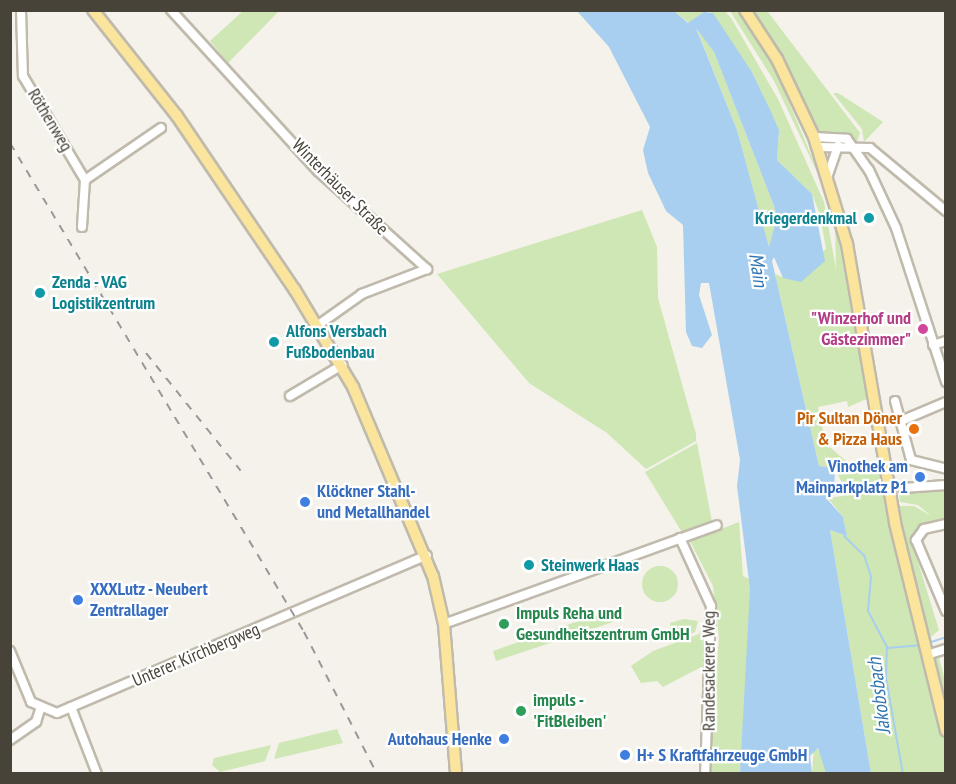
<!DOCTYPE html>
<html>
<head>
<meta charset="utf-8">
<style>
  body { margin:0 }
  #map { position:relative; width:956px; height:784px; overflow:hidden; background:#f4f2ea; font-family:"PT Sans Narrow",sans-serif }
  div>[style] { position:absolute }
  .green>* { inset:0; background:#cee7b4 }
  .round { border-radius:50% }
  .water>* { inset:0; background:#a8cfef }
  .stream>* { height:2px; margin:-1px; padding:0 1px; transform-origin:1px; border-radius:1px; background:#a8cfef }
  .roads { filter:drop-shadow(2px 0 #c0baac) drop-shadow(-2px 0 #c0baac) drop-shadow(0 2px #c0baac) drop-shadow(0 -2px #c0baac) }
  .minor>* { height:8px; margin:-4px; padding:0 4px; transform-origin:4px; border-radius:4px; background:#fff }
  .major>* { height:10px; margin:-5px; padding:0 5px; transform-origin:5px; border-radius:5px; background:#fbe59c }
  .rail>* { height:2px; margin-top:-1px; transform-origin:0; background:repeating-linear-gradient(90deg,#989898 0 8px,transparent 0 16px) }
  .dots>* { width:16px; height:16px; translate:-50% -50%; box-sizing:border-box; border:3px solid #fff; border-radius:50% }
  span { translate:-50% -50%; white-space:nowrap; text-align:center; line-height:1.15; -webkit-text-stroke:4.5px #fff; paint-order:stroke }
  .street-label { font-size:18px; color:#484338 }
  .culture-label { font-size:18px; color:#0d838f; font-weight:700 }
  .right { translate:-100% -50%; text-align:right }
  .left { translate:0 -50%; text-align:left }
  .hotel-label { font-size:18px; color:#b23c85; font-weight:700 }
  .food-label { font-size:18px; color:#c56008; font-weight:700 }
  .shop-label { font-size:18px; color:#366cbe; font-weight:700 }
  .leisure-label { font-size:18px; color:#27864d; font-weight:700 }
  .water-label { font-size:20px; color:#3377b2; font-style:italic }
  .frame { position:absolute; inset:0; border:12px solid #484338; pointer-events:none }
</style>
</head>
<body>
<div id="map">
  <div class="green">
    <div style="clip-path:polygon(243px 11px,279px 11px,228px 63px,210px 41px)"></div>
    <div style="clip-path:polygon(674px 11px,709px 11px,689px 23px)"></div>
    <div style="clip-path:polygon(710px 11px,725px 11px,731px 18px,778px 99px,824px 202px,836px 269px,835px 221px,826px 191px,774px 81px,730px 11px,741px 11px,767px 50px,837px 217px,871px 397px,848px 407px,847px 401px,818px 407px,826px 444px,852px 466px,878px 465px,885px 506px,914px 506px,931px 516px,918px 505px,900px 502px,899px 491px,945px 488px,945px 522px,910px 536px,939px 630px,927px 640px,901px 522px,889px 524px,945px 743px,945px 773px,871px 773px,830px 530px,847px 536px,843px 517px,828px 498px,843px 496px,842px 483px,835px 468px,819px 466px,775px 274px,784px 278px,826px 249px,820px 215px,812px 194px,777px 160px,779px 130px,752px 72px)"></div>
    <div style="clip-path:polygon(749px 11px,768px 12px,860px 133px,857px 142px,817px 133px,785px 65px)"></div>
    <div style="clip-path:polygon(696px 27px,714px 52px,774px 206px,777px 217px,769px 248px,737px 130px)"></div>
    <div style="clip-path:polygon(838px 93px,883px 122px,864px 142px,862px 129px,833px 93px)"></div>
    <div style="clip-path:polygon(642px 210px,657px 247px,658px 298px,696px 434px,696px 441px,646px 469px,607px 433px,529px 383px,437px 274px)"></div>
    <div style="clip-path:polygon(697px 443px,712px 522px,683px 534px,645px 472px)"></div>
    <div style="clip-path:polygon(739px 522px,743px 576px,757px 583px,740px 773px,708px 773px,719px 638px,713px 586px,690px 541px)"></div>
    <div class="round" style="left:642px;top:566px;width:36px;height:36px"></div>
    <div style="clip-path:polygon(610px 610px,613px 622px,496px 661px,493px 651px)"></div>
    <div style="clip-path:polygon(684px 619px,698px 621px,695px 632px,670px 643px,670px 623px)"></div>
    <div style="clip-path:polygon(702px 624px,708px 628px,707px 664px,663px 687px,657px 681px,641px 683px,631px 666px,653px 651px,699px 634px)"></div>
    <div style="clip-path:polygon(933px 657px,939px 658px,945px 681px,945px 709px)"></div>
    <div style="clip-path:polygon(337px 729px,343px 743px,274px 759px,279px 743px)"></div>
    <div style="clip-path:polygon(271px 745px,265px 761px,220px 772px,212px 765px,214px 758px)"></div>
    <div style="clip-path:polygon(814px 748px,823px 752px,826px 773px,812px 773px)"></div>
  </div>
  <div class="water">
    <div style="clip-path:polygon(evenodd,577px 11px,674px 11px,688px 23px,704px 12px,713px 13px,752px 72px,772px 114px,779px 130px,777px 160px,812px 194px,825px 261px,801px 282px,783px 278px,774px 257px,772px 261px,819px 466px,835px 468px,834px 492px,826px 492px,826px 498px,843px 517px,847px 536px,830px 530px,871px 773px,826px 773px,818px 748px,810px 756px,812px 773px,740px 773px,750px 589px,737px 486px,740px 460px,709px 283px,701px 283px,699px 295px,712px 335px,702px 348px,692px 346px,686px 332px,683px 225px,666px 211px,648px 173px,643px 150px,650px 127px,609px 47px,577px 11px,696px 28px,714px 52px,774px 206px,777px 217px,769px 247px,737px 130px,696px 28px)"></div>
  </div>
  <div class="stream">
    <div style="left:844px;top:536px;width:28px;rotate:44deg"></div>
    <div style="left:864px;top:555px;width:23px;rotate:72deg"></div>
    <div style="left:871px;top:577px;width:34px;rotate:95deg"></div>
    <div style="left:868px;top:611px;width:41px;rotate:62.2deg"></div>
    <div style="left:887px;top:647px;width:31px;rotate:92deg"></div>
    <div style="left:886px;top:678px;width:97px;rotate:80deg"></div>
    <div style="left:928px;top:643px;width:19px;rotate:-18deg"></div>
    <div style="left:888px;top:648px;width:32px;rotate:-5deg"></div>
  </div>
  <div class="roads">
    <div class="minor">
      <div style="left:21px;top:10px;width:66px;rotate:88.3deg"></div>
      <div style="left:23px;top:76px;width:121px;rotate:59.2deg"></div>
      <div style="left:85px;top:180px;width:47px;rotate:93.7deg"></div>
      <div style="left:171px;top:10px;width:218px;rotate:47.6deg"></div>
      <div style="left:318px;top:171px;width:147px;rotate:42deg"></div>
      <div style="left:427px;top:269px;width:70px;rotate:159deg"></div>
      <div style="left:362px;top:294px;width:55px;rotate:144.6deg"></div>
      <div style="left:814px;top:137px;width:33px;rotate:3deg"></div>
      <div style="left:847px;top:139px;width:38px;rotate:55deg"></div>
      <div style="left:869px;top:170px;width:64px;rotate:65deg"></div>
      <div style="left:896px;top:228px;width:162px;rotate:72deg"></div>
      <div style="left:818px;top:147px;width:52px;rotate:1.1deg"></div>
      <div style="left:870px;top:148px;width:99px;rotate:39.7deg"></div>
      <div style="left:828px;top:175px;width:31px;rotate:-71deg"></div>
      <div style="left:85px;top:180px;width:92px;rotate:-34.4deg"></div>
      <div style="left:933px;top:345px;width:14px;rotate:-17deg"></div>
      <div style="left:290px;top:396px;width:61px;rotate:-30.8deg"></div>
      <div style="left:895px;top:401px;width:61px;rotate:74.8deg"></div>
      <div style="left:911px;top:460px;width:36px;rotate:14deg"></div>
      <div style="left:901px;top:421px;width:49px;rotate:-22.9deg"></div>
      <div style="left:903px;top:488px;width:43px;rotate:-4deg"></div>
      <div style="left:946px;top:524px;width:23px;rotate:167deg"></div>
      <div style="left:924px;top:529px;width:14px;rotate:126deg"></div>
      <div style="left:916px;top:540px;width:77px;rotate:67.1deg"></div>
      <div style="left:680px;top:538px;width:75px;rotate:65.5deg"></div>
      <div style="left:711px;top:606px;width:168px;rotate:92deg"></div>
      <div style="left:444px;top:624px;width:290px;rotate:-19.9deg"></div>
      <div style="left:10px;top:651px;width:55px;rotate:67.6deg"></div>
      <div style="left:31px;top:702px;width:28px;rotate:23deg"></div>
      <div style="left:57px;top:713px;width:402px;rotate:-23.1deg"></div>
      <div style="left:933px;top:653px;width:14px;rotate:-17deg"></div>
      <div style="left:71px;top:707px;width:72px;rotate:68.8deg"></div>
      <div style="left:10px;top:740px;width:32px;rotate:-35deg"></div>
      <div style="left:36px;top:722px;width:13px;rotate:-72deg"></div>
    </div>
    <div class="major">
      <div style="left:93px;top:10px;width:135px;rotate:51.6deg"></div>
      <div style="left:177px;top:116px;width:210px;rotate:55.9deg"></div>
      <div style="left:295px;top:290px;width:113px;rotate:59.1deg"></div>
      <div style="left:353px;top:387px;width:205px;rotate:67.1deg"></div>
      <div style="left:433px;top:576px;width:49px;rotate:77.1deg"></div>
      <div style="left:444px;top:624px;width:150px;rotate:85.4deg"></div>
      <div style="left:745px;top:10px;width:59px;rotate:56.9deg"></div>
      <div style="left:777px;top:59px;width:86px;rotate:64.6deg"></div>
      <div style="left:814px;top:137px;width:112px;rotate:72.9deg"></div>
      <div style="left:847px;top:244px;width:283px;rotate:80.2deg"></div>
      <div style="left:895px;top:523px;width:214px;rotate:76.2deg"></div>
    </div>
  </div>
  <div class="rail">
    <div style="left:10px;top:143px;width:571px;rotate:58.98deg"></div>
    <div style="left:304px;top:632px;width:160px;rotate:62.8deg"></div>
    <div style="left:10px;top:198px;width:1px;rotate:45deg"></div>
    <div style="left:146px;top:353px;width:151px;rotate:51.2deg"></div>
  </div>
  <div class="dots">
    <div style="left:869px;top:218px;background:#0f9aa8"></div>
    <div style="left:40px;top:293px;background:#0f9aa8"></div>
    <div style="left:923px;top:329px;background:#d1479c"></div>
    <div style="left:274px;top:342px;background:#0f9aa8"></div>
    <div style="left:914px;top:429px;background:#e8710a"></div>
    <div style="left:920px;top:477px;background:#3f7fe0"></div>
    <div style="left:305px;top:502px;background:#3f7fe0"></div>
    <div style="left:529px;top:565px;background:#0f9aa8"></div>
    <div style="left:78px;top:600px;background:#3f7fe0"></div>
    <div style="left:504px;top:624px;background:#2e9e5b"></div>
    <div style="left:521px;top:711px;background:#2e9e5b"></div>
    <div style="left:504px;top:739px;background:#3f7fe0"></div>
    <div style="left:625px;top:755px;background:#3f7fe0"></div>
  </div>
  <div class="street-label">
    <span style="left:50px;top:120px;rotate:59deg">Röthenweg</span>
    <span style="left:340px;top:187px;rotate:45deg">Winterhäuser Straße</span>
    <span style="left:196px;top:655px;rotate:-23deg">Unterer Kirchbergweg</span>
    <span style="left:709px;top:671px;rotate:-90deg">Randesackerer Weg</span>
  </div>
  <div class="culture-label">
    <span class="right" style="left:857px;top:218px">Kriegerdenkmal</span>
    <span class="left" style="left:52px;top:293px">Zenda - VAG<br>Logistikzentrum</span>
    <span class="left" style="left:286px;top:342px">Alfons Versbach<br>Fußbodenbau</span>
    <span class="left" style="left:541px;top:565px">Steinwerk Haas</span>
  </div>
  <div class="hotel-label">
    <span class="right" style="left:911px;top:329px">"Winzerhof und<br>Gästezimmer"</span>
  </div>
  <div class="food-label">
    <span class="right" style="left:902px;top:429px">Pir Sultan Döner<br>&amp; Pizza Haus</span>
  </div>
  <div class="shop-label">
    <span class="right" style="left:908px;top:477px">Vinothek am<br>Mainparkplatz P1</span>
    <span class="left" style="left:317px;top:502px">Klöckner Stahl-<br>und Metallhandel</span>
    <span class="left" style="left:90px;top:600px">XXXLutz - Neubert<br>Zentrallager</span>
    <span class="right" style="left:492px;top:739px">Autohaus Henke</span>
    <span class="left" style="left:637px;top:755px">H+ S Kraftfahrzeuge GmbH</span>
  </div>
  <div class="leisure-label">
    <span class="left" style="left:516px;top:624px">Impuls Reha und<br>Gesundheitszentrum GmbH</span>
    <span class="left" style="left:533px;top:711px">impuls -<br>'FitBleiben'</span>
  </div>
  <div class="water-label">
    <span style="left:758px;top:270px;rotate:81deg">Main</span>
    <span style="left:879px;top:696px;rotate:-97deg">Jakobsbach</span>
  </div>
  <div class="frame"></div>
</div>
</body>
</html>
